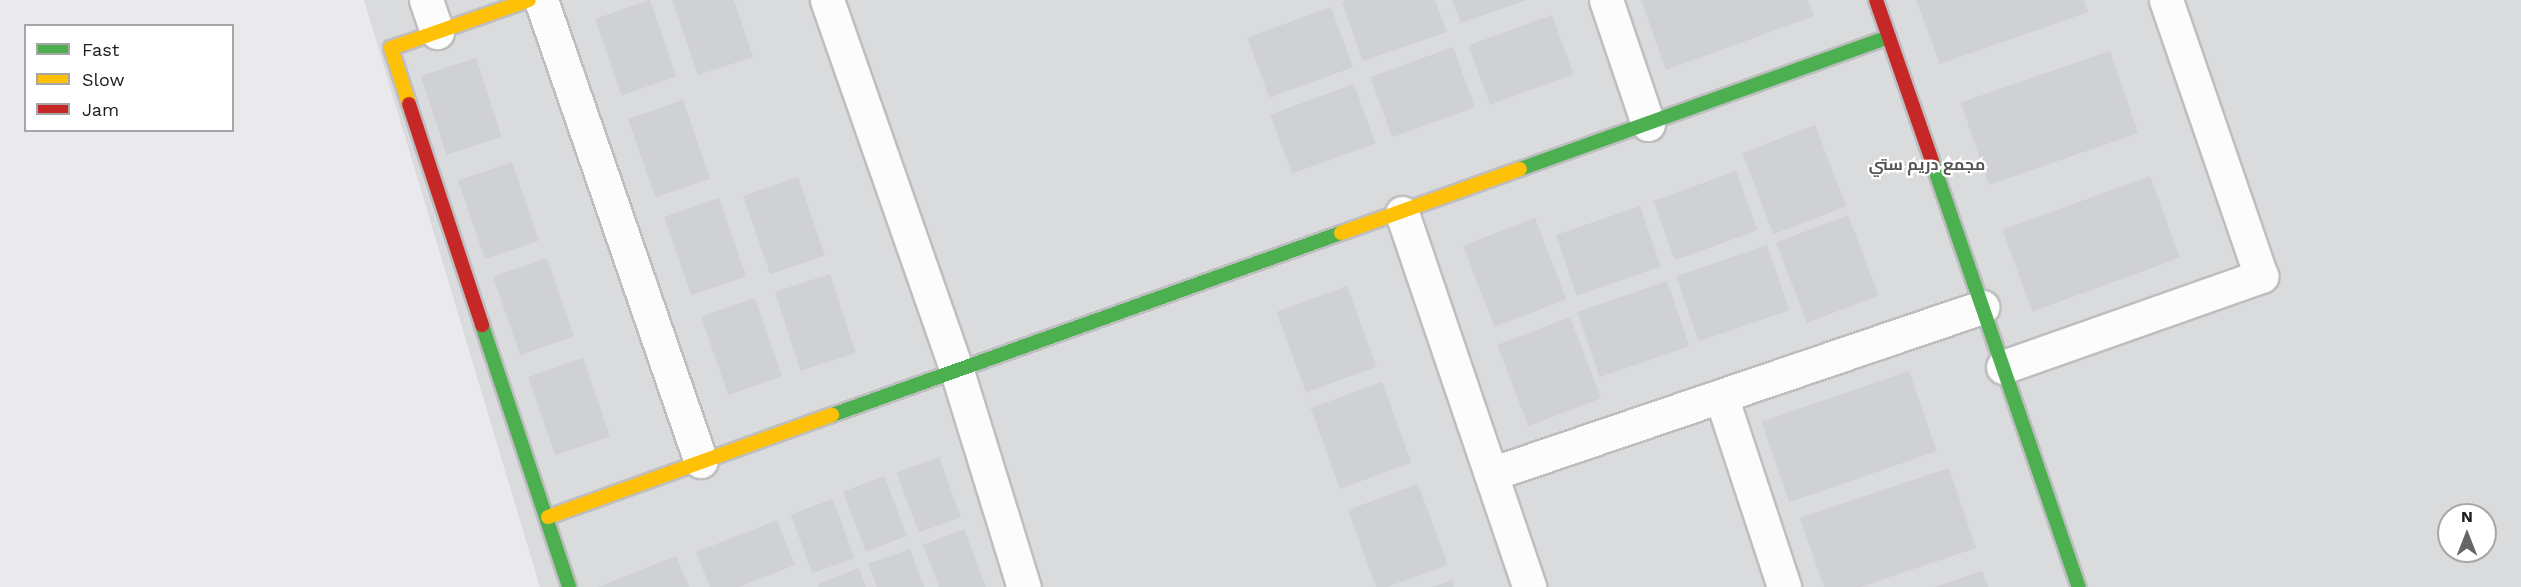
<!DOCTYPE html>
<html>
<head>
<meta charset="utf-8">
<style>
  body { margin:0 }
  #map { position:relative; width:2521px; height:587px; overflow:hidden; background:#e9e9ee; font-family:"Work Sans",Cairo,sans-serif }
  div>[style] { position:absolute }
  .residential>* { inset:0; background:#dadbdd }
  .building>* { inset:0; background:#d0d1d5; transform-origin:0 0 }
  .roads { filter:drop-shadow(2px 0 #bebec0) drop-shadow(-2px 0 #bebec0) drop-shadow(0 2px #bebec0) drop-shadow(0 -2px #bebec0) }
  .street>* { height:33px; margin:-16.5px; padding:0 16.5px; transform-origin:16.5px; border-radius:16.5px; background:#fcfcfc }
  .fast>* { height:14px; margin:-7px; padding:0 7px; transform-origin:7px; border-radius:7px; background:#4caf50 }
  .slow>* { height:14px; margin:-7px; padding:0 7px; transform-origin:7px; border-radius:7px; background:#ffc107 }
  .jam>* { height:14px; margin:-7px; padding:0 7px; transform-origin:7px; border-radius:7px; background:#c62828 }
  span { translate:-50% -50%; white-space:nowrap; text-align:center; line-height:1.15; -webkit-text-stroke:4.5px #fff; paint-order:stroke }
  .neighbourhood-label { font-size:16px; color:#535353; font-weight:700 }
  .legend { position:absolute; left:24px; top:24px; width:210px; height:108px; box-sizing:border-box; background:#fff; border:2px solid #a6a6a6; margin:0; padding:8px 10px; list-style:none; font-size:18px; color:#202020 }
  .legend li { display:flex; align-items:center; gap:12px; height:30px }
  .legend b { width:30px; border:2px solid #a6a6a6 }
  .north { position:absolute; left:2437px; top:503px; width:60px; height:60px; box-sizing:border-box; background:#fff; border:2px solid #a6a6a6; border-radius:50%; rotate:0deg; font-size:16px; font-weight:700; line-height:24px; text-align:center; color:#202020 }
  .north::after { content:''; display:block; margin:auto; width:21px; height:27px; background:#666668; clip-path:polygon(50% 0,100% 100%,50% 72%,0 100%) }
</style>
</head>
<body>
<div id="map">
  <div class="residential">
    <div style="clip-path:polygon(evenodd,364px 0,2521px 0,2521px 587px,540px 587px,364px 0,2449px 515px,2485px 515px,2485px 551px,2449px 551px,2449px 515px)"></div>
  </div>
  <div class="building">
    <div style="left:650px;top:0;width:81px;height:58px;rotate:71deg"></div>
    <div style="clip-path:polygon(672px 0,734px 0,753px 57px,698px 75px)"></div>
    <div style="clip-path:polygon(1348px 0,1435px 0,1447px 32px,1363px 61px,1342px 2px)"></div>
    <div style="clip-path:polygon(1452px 0,1527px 0,1461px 23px)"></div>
    <div style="clip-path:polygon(1641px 0,1808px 0,1814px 16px,1666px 70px)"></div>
    <div style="clip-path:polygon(1916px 0,2084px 0,2088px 12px,1940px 64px)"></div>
    <div style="left:1331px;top:7px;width:64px;height:89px;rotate:70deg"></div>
    <div style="left:1552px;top:15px;width:63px;height:89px;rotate:70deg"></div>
    <div style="left:1453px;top:47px;width:64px;height:88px;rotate:70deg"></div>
    <div style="left:2110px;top:51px;width:87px;height:158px;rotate:71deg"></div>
    <div style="left:476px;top:58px;width:83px;height:58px;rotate:72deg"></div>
    <div style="left:1354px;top:84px;width:63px;height:89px;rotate:70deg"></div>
    <div style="left:683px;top:100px;width:83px;height:58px;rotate:71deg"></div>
    <div style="left:1815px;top:125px;width:87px;height:78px;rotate:69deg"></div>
    <div style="left:512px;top:162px;width:83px;height:57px;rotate:71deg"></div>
    <div style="left:1736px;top:171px;width:63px;height:88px;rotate:70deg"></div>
    <div style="left:2150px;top:176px;width:87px;height:157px;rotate:70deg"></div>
    <div style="left:798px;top:177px;width:83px;height:58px;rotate:71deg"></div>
    <div style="left:719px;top:198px;width:83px;height:58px;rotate:71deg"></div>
    <div style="left:1640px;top:206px;width:64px;height:89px;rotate:71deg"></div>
    <div style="left:1848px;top:215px;width:86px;height:77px;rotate:69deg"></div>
    <div style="left:1535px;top:218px;width:87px;height:77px;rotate:69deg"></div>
    <div style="left:1767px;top:245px;width:69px;height:96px;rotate:71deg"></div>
    <div style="left:547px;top:258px;width:83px;height:57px;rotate:71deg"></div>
    <div style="left:830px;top:274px;width:83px;height:58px;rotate:72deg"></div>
    <div style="left:1667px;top:281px;width:69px;height:95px;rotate:71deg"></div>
    <div style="left:1347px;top:286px;width:86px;height:75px;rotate:70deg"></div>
    <div style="left:755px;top:298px;width:83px;height:57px;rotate:71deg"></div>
    <div style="left:1570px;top:317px;width:87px;height:78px;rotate:69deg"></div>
    <div style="left:583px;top:358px;width:83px;height:58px;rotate:71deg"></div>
    <div style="left:1909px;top:371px;width:85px;height:156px;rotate:71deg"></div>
    <div style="left:1382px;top:382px;width:86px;height:76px;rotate:70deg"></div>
    <div style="left:939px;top:457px;width:64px;height:45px;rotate:70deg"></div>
    <div style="clip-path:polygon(1949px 468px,1976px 548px,1860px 587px,1824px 587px,1800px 518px)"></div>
    <div style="left:884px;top:476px;width:64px;height:44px;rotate:69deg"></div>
    <div style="clip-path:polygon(1418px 484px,1448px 565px,1387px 587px,1376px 587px,1348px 510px)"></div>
    <div style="left:833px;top:499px;width:63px;height:45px;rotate:70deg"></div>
    <div style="clip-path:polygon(777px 520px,795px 565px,739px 587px,710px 587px,696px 552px)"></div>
    <div style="clip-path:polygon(964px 529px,986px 587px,939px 587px,923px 545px)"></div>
    <div style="clip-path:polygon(910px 549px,924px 587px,877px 587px,868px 564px)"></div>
    <div style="clip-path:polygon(676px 556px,689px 587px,598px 587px)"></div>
    <div style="clip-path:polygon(859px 568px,866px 587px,819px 587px,818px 584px)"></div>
    <div style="clip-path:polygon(1982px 571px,1988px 587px,1935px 587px)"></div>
    <div style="clip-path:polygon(1452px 580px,1454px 587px,1433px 587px)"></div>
  </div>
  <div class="roads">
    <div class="street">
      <div style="left:426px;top:0;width:34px;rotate:71deg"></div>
      <div style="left:541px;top:0;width:488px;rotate:70.9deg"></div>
      <div style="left:827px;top:0;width:390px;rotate:70.7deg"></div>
      <div style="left:956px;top:368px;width:229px;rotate:72.8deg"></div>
      <div style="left:1606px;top:0;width:131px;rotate:71.3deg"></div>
      <div style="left:1402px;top:213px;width:395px;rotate:71.2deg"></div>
      <div style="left:2003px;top:367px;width:274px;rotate:-19.4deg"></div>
      <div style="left:2261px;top:276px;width:292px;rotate:-109deg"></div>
      <div style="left:1721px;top:396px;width:201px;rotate:71.7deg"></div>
      <div style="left:1491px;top:474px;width:519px;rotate:-18.78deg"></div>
    </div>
    <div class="fast">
      <div style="left:1932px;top:161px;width:451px;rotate:71deg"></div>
      <div style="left:1520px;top:169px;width:392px;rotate:-19.7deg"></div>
      <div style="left:482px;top:325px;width:276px;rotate:71.6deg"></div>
      <div style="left:832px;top:415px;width:541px;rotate:-19.68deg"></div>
    </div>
    <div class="slow">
      <div style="left:409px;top:104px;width:59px;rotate:-107.8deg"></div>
      <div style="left:391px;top:48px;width:146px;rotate:-19.2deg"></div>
      <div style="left:1341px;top:233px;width:190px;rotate:-19.7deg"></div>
      <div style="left:548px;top:517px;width:302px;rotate:-19.8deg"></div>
    </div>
    <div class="jam">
      <div style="left:1876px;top:0;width:170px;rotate:70.8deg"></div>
      <div style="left:409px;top:104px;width:233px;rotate:71.7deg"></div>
    </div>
  </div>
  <div class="neighbourhood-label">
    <span style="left:1927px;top:165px">مجمع دريم ستي</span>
  </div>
  <ul class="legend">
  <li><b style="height:8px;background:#4caf50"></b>Fast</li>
  <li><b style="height:8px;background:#ffc107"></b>Slow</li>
  <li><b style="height:8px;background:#c62828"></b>Jam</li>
  </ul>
  <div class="north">N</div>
</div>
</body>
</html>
